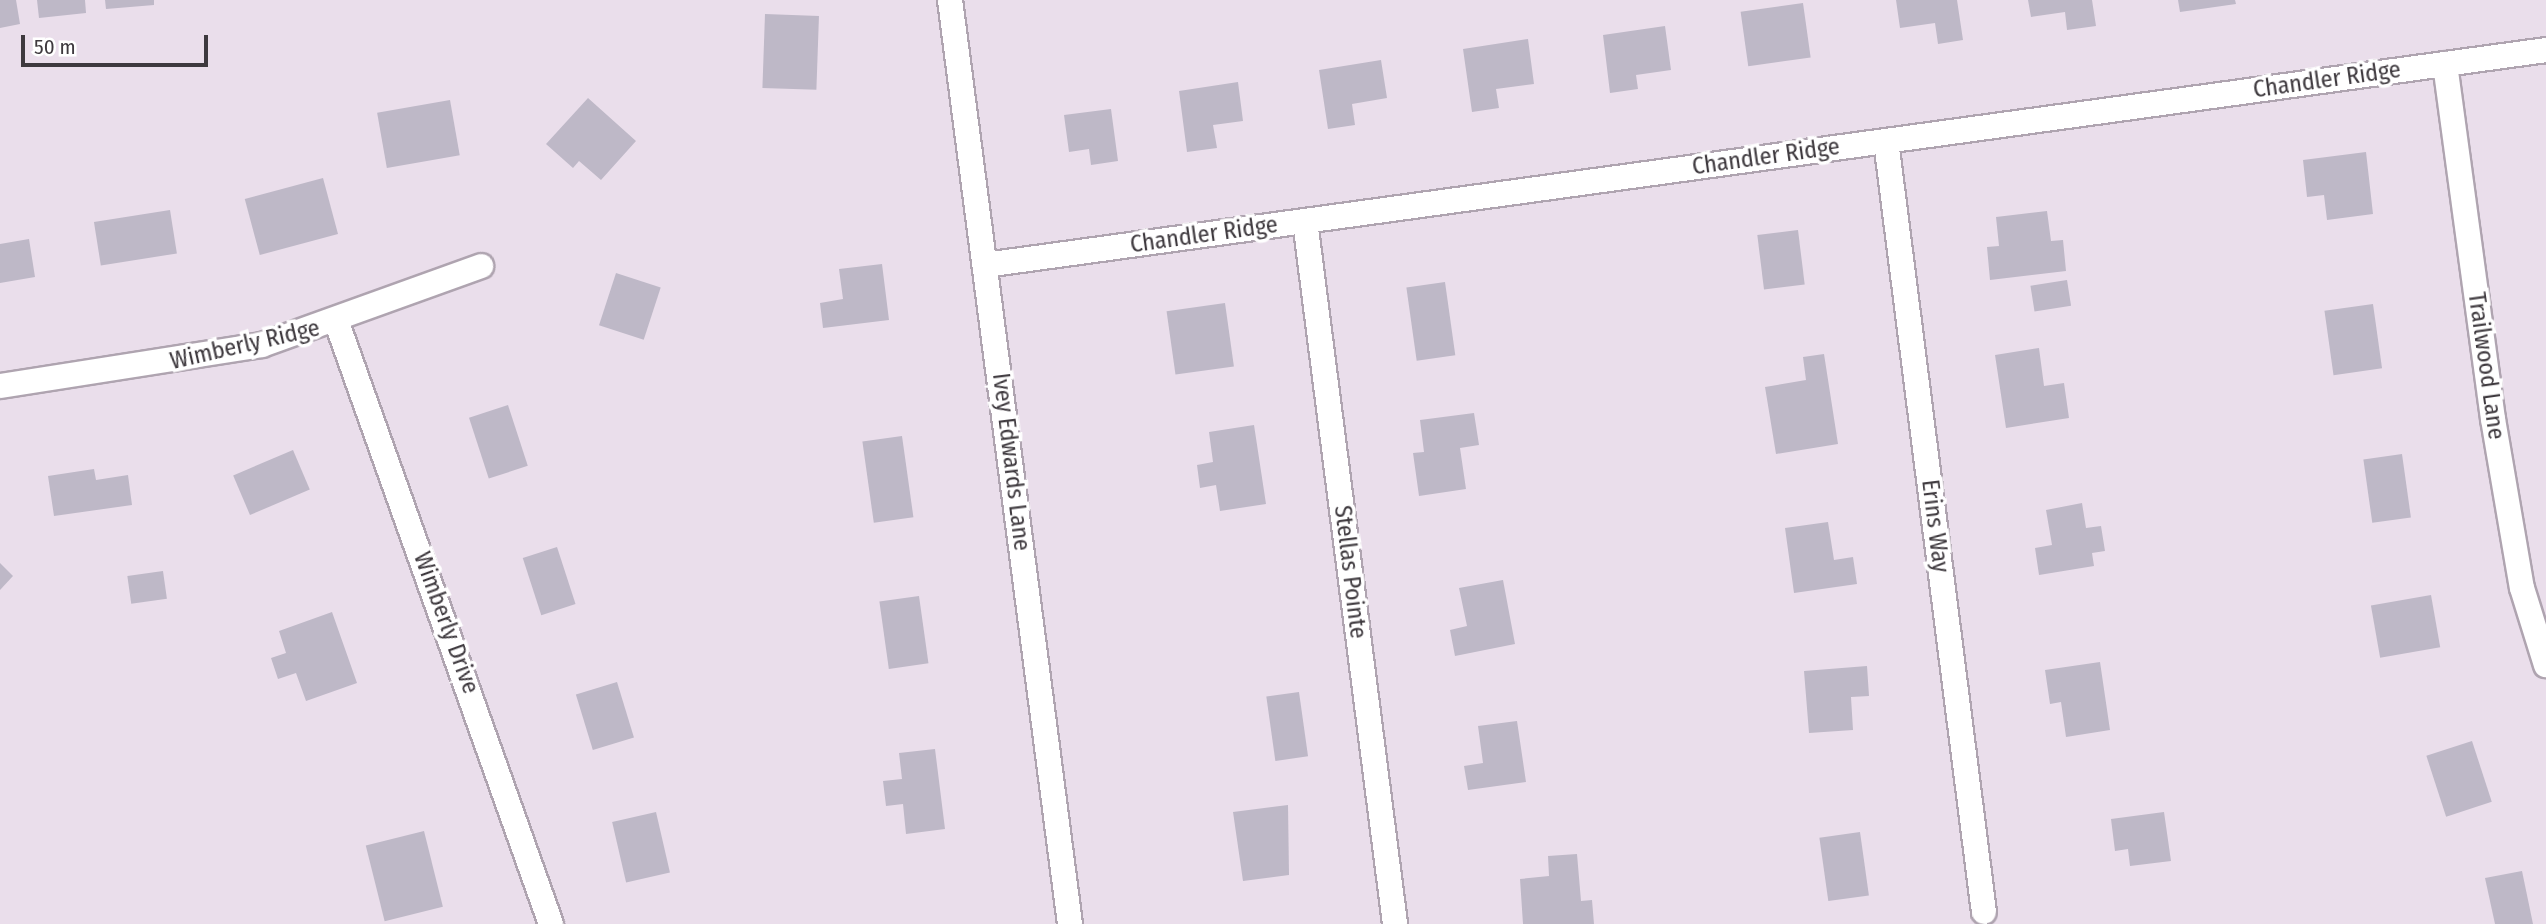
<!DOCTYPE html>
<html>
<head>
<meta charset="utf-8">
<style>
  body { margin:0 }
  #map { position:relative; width:2546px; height:924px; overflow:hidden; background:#eadeeb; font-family:"Fira Sans Condensed",sans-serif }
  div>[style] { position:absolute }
  .building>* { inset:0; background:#beb8c7; transform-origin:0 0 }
  .roads { filter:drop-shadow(2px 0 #afa4b0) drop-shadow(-2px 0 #afa4b0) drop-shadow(0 2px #afa4b0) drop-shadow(0 -2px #afa4b0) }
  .minor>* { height:24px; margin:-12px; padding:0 12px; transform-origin:12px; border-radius:12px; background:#fff }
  span { translate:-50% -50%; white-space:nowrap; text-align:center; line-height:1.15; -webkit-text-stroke:7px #fff; paint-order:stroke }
  .street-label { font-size:24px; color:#3e393e }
  .scale { position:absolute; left:21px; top:35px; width:187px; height:32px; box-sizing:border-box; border:4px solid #3e393e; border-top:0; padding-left:9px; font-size:21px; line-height:24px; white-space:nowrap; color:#3e393e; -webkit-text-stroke:5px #fff; paint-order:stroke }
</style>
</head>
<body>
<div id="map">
  <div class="building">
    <div style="clip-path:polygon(0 0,16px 0,20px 24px,0 28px)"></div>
    <div style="clip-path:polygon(37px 0,85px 0,86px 13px,39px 18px)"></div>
    <div style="clip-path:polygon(105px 0,154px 0,154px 5px,106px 9px)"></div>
    <div style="clip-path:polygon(1896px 0,1957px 0,1963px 40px,1938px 44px,1935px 23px,1900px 28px)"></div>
    <div style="clip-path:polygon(2028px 0,2092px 0,2096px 26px,2067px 30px,2065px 12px,2031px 17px)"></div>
    <div style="clip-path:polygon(2178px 0,2235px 0,2236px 4px,2180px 12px)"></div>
    <div style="left:1803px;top:3px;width:55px;height:63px;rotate:82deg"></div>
    <div style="left:765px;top:14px;width:54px;height:74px;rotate:2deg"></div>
    <div style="clip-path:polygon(1665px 26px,1671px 70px,1636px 75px,1638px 89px,1610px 93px,1603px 35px)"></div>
    <div style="clip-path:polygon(1528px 39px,1534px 84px,1496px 89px,1499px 108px,1472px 112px,1463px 49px)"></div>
    <div style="clip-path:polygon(1381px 60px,1387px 98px,1352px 104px,1355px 125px,1328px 129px,1319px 70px)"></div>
    <div style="clip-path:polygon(1238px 82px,1243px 121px,1213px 125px,1217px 148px,1187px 152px,1179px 91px)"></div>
    <div style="clip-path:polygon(588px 98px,636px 141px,601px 180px,579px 161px,573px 168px,546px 144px)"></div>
    <div style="left:450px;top:100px;width:56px;height:74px;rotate:80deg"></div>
    <div style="clip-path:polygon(1111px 109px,1118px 161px,1091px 165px,1089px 149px,1069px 152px,1064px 115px)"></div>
    <div style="clip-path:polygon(2366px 152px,2373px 214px,2327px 220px,2324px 195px,2307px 197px,2303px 160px)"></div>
    <div style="left:323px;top:178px;width:58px;height:81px;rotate:75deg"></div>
    <div style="left:170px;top:210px;width:44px;height:77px;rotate:81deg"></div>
    <div style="clip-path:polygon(2047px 211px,2051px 241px,2063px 240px,2066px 271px,1990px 280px,1987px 247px,1999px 246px,1996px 217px)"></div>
    <div style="left:1798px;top:230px;width:55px;height:41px;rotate:83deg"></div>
    <div style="clip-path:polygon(29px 239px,35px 277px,0 283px,0 244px)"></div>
    <div style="clip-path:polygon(882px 264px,889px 320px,823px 328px,820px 303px,843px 299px,839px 269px)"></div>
    <div style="left:616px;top:273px;width:47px;height:55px;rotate:18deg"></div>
    <div style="left:2067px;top:280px;width:26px;height:37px;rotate:81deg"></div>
    <div style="left:1445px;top:282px;width:74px;height:39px;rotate:82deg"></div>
    <div style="left:1225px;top:303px;width:64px;height:59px;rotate:82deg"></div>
    <div style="left:2373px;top:304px;width:65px;height:49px;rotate:82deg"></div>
    <div style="clip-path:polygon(2039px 348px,2044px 386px,2064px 383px,2069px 418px,2006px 428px,1995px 355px)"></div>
    <div style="clip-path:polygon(1824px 354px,1838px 444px,1776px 454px,1765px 387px,1806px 380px,1803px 357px)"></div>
    <div style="left:508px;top:405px;width:64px;height:41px;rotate:72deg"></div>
    <div style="clip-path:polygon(1474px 413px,1479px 445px,1460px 448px,1466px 489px,1419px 496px,1413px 453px,1424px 452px,1420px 420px)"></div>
    <div style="clip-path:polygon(1254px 425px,1266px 504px,1220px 511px,1216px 485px,1200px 488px,1197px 465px,1213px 462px,1209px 432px)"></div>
    <div style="left:902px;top:436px;width:82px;height:40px;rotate:82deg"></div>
    <div style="left:293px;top:450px;width:43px;height:65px;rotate:67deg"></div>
    <div style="left:2402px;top:454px;width:64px;height:39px;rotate:82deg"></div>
    <div style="clip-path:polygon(94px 469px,96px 480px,128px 475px,132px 505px,54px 516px,48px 476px)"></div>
    <div style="clip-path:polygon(2082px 503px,2086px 528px,2101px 526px,2105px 551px,2092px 553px,2094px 566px,2039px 575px,2035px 548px,2052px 545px,2046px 510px)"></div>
    <div style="clip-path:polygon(1828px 522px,1834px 560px,1853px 557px,1857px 584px,1794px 593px,1785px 528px)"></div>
    <div style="left:557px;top:547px;width:60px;height:36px;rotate:72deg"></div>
    <div style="clip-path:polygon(0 563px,13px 576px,0 590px)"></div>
    <div style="left:163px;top:571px;width:28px;height:36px;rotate:82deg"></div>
    <div style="clip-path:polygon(1503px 580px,1515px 644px,1455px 656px,1450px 630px,1467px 626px,1459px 588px)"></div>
    <div style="left:2431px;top:595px;width:53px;height:61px;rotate:80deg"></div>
    <div style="left:919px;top:596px;width:68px;height:40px;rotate:82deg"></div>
    <div style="clip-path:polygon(332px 612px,357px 683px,306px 701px,296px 673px,278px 679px,271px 658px,286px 653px,279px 631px)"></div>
    <div style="clip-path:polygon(2100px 662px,2110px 730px,2066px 737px,2061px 702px,2050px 704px,2045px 670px)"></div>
    <div style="clip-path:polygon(1867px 666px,1869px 696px,1851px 697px,1853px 730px,1809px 733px,1804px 671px)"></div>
    <div style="left:617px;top:682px;width:58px;height:43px;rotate:73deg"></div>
    <div style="left:1299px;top:692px;width:65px;height:33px;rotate:82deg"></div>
    <div style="clip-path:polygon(1517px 721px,1526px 782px,1468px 790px,1464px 766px,1483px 763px,1478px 726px)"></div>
    <div style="left:2472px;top:741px;width:64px;height:48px;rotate:72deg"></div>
    <div style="clip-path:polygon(935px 749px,945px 829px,906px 834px,903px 804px,886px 806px,883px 781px,902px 779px,899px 753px)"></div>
    <div style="clip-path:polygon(1288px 805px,1289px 875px,1243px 881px,1233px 812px)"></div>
    <div style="left:656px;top:812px;width:62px;height:45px;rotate:77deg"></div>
    <div style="clip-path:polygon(2164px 812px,2171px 861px,2130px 866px,2128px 849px,2115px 851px,2111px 819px)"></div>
    <div style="left:424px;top:831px;width:78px;height:60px;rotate:76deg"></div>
    <div style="left:1860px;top:832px;width:64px;height:41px;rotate:82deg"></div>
    <div style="clip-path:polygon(1577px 854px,1581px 901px,1592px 900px,1594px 924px,1523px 924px,1520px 879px,1549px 876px,1548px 856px)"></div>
    <div style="clip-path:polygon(2522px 871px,2533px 924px,2495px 924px,2485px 878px)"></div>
  </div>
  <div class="roads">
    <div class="minor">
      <div style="left:950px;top:0;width:932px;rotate:82.6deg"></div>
      <div style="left:2445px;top:64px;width:358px;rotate:82.3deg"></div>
      <div style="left:2493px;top:419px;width:171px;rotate:80.3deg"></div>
      <div style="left:2522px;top:588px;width:81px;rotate:72.7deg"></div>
      <div style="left:1886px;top:141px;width:777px;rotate:82.76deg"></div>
      <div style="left:1305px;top:221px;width:709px;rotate:82.7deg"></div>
      <div style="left:985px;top:265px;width:1576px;rotate:-7.84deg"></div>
      <div style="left:337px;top:323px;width:638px;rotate:70.4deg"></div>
      <div style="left:0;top:386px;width:265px;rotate:-8.9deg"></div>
      <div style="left:262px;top:345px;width:233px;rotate:-19.8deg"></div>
    </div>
  </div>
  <div class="street-label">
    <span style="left:2327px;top:80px;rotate:-8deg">Chandler Ridge</span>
    <span style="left:1766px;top:157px;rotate:-8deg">Chandler Ridge</span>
    <span style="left:1204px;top:235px;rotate:-8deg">Chandler Ridge</span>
    <span style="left:245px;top:345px;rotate:-13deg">Wimberly Ridge</span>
    <span style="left:2486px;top:366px;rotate:82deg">Trailwood Lane</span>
    <span style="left:1011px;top:462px;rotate:83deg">Ivey Edwards Lane</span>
    <span style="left:1935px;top:526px;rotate:83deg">Erins Way</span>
    <span style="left:1350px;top:572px;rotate:83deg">Stellas Pointe</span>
    <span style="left:446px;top:623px;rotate:70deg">Wimberly Drive</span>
  </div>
  <div class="scale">50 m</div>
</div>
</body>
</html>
